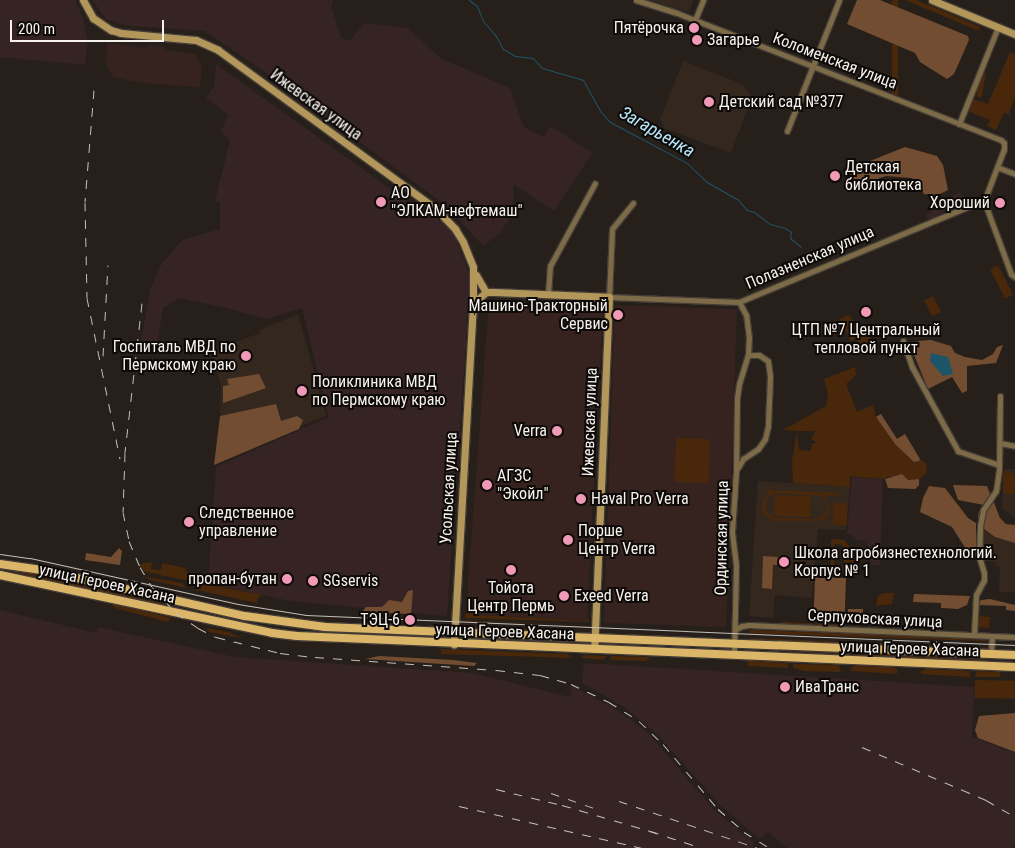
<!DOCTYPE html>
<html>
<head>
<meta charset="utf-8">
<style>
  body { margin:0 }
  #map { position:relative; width:1015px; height:848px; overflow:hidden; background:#27201a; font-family:"Roboto Condensed",sans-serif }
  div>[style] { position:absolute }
  .commercial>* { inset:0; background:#362320; transform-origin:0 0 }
  .industrial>* { inset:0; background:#362324; transform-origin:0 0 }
  .built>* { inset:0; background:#34271e }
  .green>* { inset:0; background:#48270b; transform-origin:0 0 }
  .forest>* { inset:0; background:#724d31; transform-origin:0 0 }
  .water>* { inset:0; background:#1d5568 }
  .stream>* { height:1px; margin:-0.5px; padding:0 0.5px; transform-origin:0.5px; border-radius:0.5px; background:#1d5568 }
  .roads { filter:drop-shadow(1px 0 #443d38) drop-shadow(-1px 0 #443d38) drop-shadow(0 1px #443d38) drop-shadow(0 -1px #443d38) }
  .street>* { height:5px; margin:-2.5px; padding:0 2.5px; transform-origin:2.5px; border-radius:2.5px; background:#7d6b47 }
  .secondary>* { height:7px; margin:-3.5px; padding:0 3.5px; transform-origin:3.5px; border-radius:3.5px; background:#b3965a }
  .primary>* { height:8px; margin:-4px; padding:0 4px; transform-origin:4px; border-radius:4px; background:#dcb668 }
  .tram>* { height:1px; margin:-0.5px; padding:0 0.5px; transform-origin:0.5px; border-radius:0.5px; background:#c5bfbb }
  .rail>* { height:1px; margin-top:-0.5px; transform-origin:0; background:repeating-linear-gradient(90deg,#c5bfbb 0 9px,transparent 0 18px) }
  .dots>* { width:14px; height:14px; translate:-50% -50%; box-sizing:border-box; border:2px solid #0d0a08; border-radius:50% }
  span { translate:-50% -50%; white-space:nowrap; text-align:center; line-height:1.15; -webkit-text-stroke:4px #0d0a08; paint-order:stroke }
  .poi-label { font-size:16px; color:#f7f2ee }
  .right { translate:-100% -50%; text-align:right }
  .left { translate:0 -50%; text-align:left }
  .street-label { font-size:16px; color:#f7f2ee }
  .water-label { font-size:18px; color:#b8e9fd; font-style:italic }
  .scale { position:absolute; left:10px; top:20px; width:154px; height:22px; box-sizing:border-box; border:2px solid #f7f2ee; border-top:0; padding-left:6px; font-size:15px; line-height:18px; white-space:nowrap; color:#f7f2ee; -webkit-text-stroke:4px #0d0a08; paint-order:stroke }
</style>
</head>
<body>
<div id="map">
  <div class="commercial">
    <div style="clip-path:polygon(107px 43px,147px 48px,148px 45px,165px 47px,165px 50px,195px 54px,202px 68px,200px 87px,142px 83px,113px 77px,106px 65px)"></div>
    <div style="clip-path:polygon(489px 301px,603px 304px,587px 621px,477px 615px,473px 612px,466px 612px)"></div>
    <div style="left:615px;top:305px;width:122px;height:318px;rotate:2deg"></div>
  </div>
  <div class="industrial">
    <div style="clip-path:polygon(0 0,75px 0,83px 18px,88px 41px,85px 65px,0 57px)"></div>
    <div style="clip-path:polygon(92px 0,333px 0,331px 6px,341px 38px,350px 41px,364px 23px,408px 28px,440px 58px,510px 88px,523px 126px,543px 137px,551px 126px,592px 153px,554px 211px,513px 184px,514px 194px,510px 218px,500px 233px,483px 246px,448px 207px,286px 88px,286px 86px,205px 31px,129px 26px,106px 19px)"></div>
    <div style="clip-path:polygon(216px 64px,410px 203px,446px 223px,455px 237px,470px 275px,469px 296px,447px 616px,290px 601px,208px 583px,216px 467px,329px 417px,302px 308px,266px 319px,226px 308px,179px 298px,163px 308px,157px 345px,141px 343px,150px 290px,161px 265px,182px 240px,220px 229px,220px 202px,215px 201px,230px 141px,221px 131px,228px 115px,206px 98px,214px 87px)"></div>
    <div style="left:960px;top:192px;width:7px;height:41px;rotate:56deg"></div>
    <div style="clip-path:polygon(852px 477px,883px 479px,880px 565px,871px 565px,867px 541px,857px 540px,852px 535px,847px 534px)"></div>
    <div style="clip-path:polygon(0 610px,96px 633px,98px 627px,235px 657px,472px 673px,570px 697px,572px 686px,617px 710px,648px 733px,715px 811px,754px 843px,752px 848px,0 848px)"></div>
    <div style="clip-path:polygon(584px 663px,974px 687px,972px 737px,1015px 753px,1015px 843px,1012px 848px,788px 848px,768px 832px,759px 839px,720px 805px,656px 733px,624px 707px,582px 683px)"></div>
  </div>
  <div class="built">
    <div style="clip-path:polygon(650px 0,693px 0,689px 12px)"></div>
    <div style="clip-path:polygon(683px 61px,742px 84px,752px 97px,731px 153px,664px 128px,660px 119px)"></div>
    <div style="clip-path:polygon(298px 314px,326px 416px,276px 436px,220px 423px,221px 385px,211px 351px,260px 333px,260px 330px)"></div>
    <div style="clip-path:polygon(1004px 469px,1015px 469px,1015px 518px,1002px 508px)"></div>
    <div style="clip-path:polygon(758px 481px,850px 487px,846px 530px,818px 529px,812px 598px,775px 595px,773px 618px,749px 616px)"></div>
    <div style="clip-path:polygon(982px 523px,1015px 527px,1015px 592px,999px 592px,1000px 566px,996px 566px,996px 562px,982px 561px,981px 559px)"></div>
  </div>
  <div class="green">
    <div style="left:892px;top:0;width:6px;height:100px"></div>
    <div style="clip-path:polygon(905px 0,916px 0,943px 11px,980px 27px,979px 31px)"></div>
    <div style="clip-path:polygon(1010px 52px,1015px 54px,1015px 97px,1009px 112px,1011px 115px,1004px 113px,996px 130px,987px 126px,990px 120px,968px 111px,973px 99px,988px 104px)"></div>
    <div style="left:981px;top:73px;width:5px;height:24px;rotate:11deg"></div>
    <div style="left:998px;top:265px;width:33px;height:9px;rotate:63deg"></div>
    <div style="left:933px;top:296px;width:18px;height:10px;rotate:63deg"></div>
    <div style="clip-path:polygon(849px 315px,861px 334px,867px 332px,873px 344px,861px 350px,856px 339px,851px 341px,840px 319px)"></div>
    <div style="clip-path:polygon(evenodd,855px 367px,856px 375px,846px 384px,857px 412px,873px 405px,876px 417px,895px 444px,919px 461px,920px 459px,927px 464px,926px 474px,919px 479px,908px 480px,888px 476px,885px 479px,850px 476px,850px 487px,793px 483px,792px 461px,797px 431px,783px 430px,826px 406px,828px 394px,824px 379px,855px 367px,797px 431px,815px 431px,811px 439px,817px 443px,813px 443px,810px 451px,799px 450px,797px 431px)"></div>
    <div style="left:676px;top:438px;width:34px;height:44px;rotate:2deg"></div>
    <div style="left:1003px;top:473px;width:12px;height:21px"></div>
    <div style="clip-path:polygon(evenodd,766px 490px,839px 493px,839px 496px,825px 495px,830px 507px,828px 516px,821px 521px,775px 521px,766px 516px,762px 510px,762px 502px,768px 493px,766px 490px,776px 493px,821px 496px,827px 502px,827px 511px,820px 518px,815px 519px,775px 518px,768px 514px,765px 505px,768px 497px,776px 493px)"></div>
    <div style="left:775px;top:495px;width:36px;height:21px;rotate:2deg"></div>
    <div style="left:833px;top:503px;width:14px;height:22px"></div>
    <div style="clip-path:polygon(831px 539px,844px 540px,855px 553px,854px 563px,845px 573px,830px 573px,831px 559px,834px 559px,834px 567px,843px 567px,844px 560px,852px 560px,853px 553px,843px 552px,843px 545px,834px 544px,834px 552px,831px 552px)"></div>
    <div style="clip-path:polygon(152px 562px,151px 569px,161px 570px,162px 563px,185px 568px,188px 575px,188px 579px,184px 580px,143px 571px,140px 564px)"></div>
    <div style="clip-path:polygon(0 567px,166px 604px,168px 607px,0 569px)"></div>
    <div style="clip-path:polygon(146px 577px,182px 583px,186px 588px,147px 579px)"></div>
    <div style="clip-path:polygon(197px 583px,211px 585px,262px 595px,258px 598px,257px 603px,196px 590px)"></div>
    <div style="clip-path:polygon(883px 593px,894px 593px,892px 604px,876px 606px,878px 596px)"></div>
    <div style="clip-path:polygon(111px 603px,171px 618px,170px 619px,168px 622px,115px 608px)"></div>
    <div style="clip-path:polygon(466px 612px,473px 612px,476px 615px,587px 621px,588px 617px,589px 622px,465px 618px)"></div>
    <div style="left:977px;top:616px;width:13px;height:11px;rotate:4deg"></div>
    <div style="clip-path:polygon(458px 620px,589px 625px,459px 621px)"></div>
    <div style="clip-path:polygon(781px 622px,844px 625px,842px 627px,781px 625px)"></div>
    <div style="clip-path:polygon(461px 626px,579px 631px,589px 631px,467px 628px)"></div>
    <div style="clip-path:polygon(206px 628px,229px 632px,240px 638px,209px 632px)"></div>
    <div style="left:750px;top:630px;width:237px;height:3px;rotate:2deg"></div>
    <div style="clip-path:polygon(465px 638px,583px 643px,464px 640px)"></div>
    <div style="clip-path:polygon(750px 638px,987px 647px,751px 640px)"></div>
    <div style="left:611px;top:644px;width:106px;height:1px;rotate:3deg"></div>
    <div style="clip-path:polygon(441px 649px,568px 654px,572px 658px,441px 654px)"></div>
    <div style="clip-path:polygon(749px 650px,844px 653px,1000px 660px,958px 660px)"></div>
    <div style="clip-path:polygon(583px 655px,606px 656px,607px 656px,604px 660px,581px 658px)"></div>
    <div style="clip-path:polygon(611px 656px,648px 657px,649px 658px,646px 661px,610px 660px)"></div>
    <div style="left:748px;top:661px;width:40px;height:5px;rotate:3deg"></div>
    <div style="clip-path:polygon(793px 664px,839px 665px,841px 672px,805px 671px,793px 668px)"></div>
    <div style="clip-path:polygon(853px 666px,893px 667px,897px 669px,897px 674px,850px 671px)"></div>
    <div style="clip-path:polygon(926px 669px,969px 671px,971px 677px,921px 674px,921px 671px)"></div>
    <div style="clip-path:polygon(977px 671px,1000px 672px,1000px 677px,975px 677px)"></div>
    <div style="left:975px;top:680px;width:40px;height:18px;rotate:1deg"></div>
  </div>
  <div class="forest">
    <div style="clip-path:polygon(857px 0,880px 0,968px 36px,969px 40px,954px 74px,947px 79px,920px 62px,915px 53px,847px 24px)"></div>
    <div style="clip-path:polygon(905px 147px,937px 156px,943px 165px,948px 190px,936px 196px,924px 194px,912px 178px,886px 176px,852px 188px,848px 181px,855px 167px)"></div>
    <div style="clip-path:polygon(931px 340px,951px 346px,955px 353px,965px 357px,982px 360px,993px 354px,997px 347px,1003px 345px,996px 363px,967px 366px,967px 391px,962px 393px,952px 377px,928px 389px,912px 350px,918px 341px)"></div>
    <div style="clip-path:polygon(259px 374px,266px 388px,223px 403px,223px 386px,229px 385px,227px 379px)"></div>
    <div style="clip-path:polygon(276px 404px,281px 421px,297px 416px,303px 420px,299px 429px,214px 465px,220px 416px)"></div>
    <div style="clip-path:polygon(881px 414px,897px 439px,905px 434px,920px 459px,919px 461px,914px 462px,895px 444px,876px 417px)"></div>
    <div style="clip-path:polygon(902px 474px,908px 480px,919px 479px,919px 485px,915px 489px,888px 488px,885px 479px)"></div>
    <div style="clip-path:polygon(953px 485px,987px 486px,990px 494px,984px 505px,958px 500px)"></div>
    <div style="clip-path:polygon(929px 486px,945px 488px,968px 518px,976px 523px,976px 556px,971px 557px,952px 527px,920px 512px,923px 498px)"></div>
    <div style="clip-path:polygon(993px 500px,1000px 518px,1006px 524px,1015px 525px,1015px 543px,995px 537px,983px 528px,978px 517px,979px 511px)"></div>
    <div style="clip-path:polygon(119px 548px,122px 551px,120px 565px,85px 560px,86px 553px,111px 557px)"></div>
    <div style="clip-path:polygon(763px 556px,778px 557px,777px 565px,773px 565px,772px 589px,762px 588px)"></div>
    <div style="left:815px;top:577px;width:31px;height:44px;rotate:2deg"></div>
    <div style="clip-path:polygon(413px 590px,411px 614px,362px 612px,366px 607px,382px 607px,389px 600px,402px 602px,408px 591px)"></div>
    <div style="clip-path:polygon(914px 594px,970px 596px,967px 605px,958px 609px,941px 608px,941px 603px,913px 602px)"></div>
    <div style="clip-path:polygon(990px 599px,1015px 605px,1015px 611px,1006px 610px,1006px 606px,978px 605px,981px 600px)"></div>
    <div style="left:848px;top:609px;width:15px;height:13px"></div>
    <div style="left:869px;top:614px;width:23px;height:5px;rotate:2deg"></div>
    <div style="left:913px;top:616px;width:18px;height:8px;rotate:3deg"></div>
    <div style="clip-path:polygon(379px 656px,453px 660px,477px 663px,474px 666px,458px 665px,365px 659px)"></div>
    <div style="clip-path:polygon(1015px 713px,1015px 752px,978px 738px,975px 730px,979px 716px)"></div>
  </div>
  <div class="water">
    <div style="clip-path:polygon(931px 353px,948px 357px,953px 374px,943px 376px,930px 361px)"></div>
  </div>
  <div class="stream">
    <div style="left:469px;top:0;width:10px;rotate:37deg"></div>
    <div style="left:477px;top:6px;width:16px;rotate:68deg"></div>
    <div style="left:483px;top:21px;width:20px;rotate:49deg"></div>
    <div style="left:496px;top:36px;width:15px;rotate:62deg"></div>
    <div style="left:503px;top:49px;width:14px;rotate:30deg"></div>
    <div style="left:515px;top:56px;width:18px;rotate:6deg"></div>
    <div style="left:533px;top:58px;width:13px;rotate:48deg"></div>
    <div style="left:542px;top:68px;width:43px;rotate:16.3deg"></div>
    <div style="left:583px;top:80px;width:35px;rotate:61deg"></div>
    <div style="left:600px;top:111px;width:15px;rotate:48deg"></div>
    <div style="left:610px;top:122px;width:87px;rotate:28deg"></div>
    <div style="left:687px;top:163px;width:28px;rotate:44deg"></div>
    <div style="left:707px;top:182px;width:34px;rotate:30deg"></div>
    <div style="left:737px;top:199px;width:15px;rotate:48deg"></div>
    <div style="left:747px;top:210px;width:7px;rotate:16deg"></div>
    <div style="left:754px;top:212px;width:20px;rotate:37deg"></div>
    <div style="left:770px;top:224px;width:16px;rotate:15deg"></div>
    <div style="left:785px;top:228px;width:7px;rotate:34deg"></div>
    <div style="left:791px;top:232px;width:6px;rotate:99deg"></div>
    <div style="left:790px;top:238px;width:14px;rotate:39deg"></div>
  </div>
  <div class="roads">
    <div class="street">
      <div style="left:636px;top:0;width:43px;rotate:17.6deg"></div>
      <div style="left:677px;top:13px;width:348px;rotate:21.4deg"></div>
      <div style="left:1001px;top:140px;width:4px;rotate:45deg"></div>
      <div style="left:1004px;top:143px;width:6px;rotate:90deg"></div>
      <div style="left:1004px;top:149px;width:56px;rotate:111deg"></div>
      <div style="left:984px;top:201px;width:78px;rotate:69.7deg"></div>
      <div style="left:1011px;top:274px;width:5px;rotate:37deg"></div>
      <div style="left:695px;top:20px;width:22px;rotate:-68deg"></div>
      <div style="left:959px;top:124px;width:105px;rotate:-68.1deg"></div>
      <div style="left:787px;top:131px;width:141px;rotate:-68.3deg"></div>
      <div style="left:997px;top:167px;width:19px;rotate:21deg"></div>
      <div style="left:633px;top:203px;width:33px;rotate:129deg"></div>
      <div style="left:612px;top:229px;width:68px;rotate:92.5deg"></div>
      <div style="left:609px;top:297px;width:130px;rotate:2.2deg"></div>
      <div style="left:739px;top:302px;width:265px;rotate:-22.6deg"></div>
      <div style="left:548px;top:294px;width:28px;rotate:-86deg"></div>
      <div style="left:550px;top:266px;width:94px;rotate:-61.5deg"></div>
      <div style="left:903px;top:341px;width:28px;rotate:71deg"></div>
      <div style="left:912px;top:367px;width:96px;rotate:61.3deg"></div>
      <div style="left:958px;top:451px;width:43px;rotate:18.9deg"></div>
      <div style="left:1000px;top:443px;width:15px;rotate:11deg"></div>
      <div style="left:737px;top:469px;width:12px;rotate:-59deg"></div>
      <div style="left:743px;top:459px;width:18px;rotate:-34deg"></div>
      <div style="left:758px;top:449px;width:12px;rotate:-55deg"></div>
      <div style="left:765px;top:439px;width:13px;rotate:-77deg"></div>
      <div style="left:768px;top:426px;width:50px;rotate:-87.7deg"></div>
      <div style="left:770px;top:376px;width:15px;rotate:-98deg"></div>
      <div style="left:768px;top:361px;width:11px;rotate:-146deg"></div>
      <div style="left:759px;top:355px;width:11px;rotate:180deg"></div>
      <div style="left:736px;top:629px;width:7px;rotate:-27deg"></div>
      <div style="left:742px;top:626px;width:7px;rotate:-8deg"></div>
      <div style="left:749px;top:625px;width:266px;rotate:2.6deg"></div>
      <div style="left:974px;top:635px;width:40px;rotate:-87.1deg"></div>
      <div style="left:976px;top:595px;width:17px;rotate:-62deg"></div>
      <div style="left:984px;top:580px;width:7px;rotate:-90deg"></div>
      <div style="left:984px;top:573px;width:17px;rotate:-107deg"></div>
      <div style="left:979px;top:557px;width:31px;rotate:-88deg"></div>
      <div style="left:980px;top:526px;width:16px;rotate:-79deg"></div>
      <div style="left:983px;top:510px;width:23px;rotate:-56deg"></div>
      <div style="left:996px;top:491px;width:21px;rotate:-82deg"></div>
      <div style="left:999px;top:470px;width:74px;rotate:-89.2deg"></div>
      <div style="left:991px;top:654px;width:18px;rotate:-87deg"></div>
      <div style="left:734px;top:655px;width:90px;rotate:-88.7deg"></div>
      <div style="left:736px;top:565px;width:33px;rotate:-97deg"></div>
      <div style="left:732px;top:532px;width:61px;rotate:-86.2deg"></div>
      <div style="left:736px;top:471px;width:73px;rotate:-89.2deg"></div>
      <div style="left:737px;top:398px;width:14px;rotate:-82deg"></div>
      <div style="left:739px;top:384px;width:30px;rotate:-73deg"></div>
      <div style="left:748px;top:355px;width:17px;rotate:-87deg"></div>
      <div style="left:749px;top:338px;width:23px;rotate:-97deg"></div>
      <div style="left:746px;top:315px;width:15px;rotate:-118deg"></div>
    </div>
    <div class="secondary">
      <div style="left:83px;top:0;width:21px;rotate:61deg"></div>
      <div style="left:93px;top:18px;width:22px;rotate:34deg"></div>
      <div style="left:111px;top:30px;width:10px;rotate:17deg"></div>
      <div style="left:121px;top:33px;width:75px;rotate:5.3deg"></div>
      <div style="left:196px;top:40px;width:24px;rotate:24deg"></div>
      <div style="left:218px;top:50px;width:270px;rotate:36.1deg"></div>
      <div style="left:436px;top:209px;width:28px;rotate:46deg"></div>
      <div style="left:455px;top:229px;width:15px;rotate:58deg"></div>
      <div style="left:463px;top:242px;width:27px;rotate:68deg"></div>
      <div style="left:473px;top:267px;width:36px;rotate:90deg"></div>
      <div style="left:473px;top:303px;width:342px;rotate:93.2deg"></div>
      <div style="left:932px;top:0;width:90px;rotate:22.3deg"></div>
      <div style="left:476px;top:275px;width:20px;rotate:60deg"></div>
      <div style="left:473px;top:303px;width:17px;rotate:-40deg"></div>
      <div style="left:486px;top:292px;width:6px"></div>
      <div style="left:492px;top:292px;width:117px;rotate:2.4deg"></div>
      <div style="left:609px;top:297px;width:352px;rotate:92.4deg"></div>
    </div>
    <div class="primary">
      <div style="left:0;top:564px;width:42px;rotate:8.1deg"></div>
      <div style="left:42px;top:570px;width:208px;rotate:12.8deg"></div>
      <div style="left:245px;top:616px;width:81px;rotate:7.8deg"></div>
      <div style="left:325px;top:627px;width:691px;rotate:2.32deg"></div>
      <div style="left:0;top:575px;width:278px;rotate:12deg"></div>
      <div style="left:272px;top:633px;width:25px;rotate:7deg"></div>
      <div style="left:297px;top:636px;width:719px;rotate:2.47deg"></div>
    </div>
  </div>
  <div class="tram">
    <div style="left:0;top:554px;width:30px;rotate:8deg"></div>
    <div style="left:30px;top:558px;width:213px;rotate:12.5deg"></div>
    <div style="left:238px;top:604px;width:69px;rotate:9.2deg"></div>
    <div style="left:306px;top:615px;width:710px;rotate:2.42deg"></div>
  </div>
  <div class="rail">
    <div style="left:94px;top:90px;width:112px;rotate:94.6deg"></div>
    <div style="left:85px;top:202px;width:96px;rotate:88.8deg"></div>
    <div style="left:87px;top:298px;width:164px;rotate:78.4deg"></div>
    <div style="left:142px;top:303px;width:151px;rotate:96.5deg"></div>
    <div style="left:125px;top:453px;width:59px;rotate:91.9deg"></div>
    <div style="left:123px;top:512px;width:30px;rotate:78deg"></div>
    <div style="left:129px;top:541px;width:28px;rotate:67deg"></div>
    <div style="left:140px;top:567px;width:23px;rotate:59deg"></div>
    <div style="left:152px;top:587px;width:35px;rotate:47deg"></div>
    <div style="left:176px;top:613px;width:27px;rotate:34deg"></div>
    <div style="left:198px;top:628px;width:20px;rotate:27deg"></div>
    <div style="left:216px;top:637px;width:66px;rotate:14deg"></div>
    <div style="left:280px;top:653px;width:35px;rotate:7deg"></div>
    <div style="left:315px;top:657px;width:181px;rotate:4.1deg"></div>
    <div style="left:496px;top:670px;width:44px;rotate:6.5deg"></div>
    <div style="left:540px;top:675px;width:32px;rotate:16deg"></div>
    <div style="left:571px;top:684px;width:42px;rotate:25.3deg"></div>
    <div style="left:609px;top:702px;width:36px;rotate:32deg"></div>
    <div style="left:639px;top:721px;width:33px;rotate:44deg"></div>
    <div style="left:663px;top:744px;width:85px;rotate:49.8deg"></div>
    <div style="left:718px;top:809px;width:35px;rotate:41deg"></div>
    <div style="left:744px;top:832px;width:31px;rotate:32deg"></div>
    <div style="left:103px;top:356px;width:91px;rotate:-86.9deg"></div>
    <div style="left:862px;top:747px;width:135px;rotate:23.1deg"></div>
    <div style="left:986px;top:800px;width:34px;rotate:30deg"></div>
    <div style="left:496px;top:789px;width:68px;rotate:13.6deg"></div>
    <div style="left:562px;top:805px;width:99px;rotate:16.4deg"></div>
    <div style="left:551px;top:793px;width:49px;rotate:19.2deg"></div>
    <div style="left:619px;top:801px;width:147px;rotate:18.7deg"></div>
    <div style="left:459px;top:806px;width:189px;rotate:12.9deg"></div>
    <div style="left:650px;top:831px;width:55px;rotate:18.1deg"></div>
  </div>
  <div class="dots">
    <div style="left:694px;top:28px;background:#f09ab7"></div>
    <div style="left:697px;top:40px;background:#f09ab7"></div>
    <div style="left:709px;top:102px;background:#f09ab7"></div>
    <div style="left:835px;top:176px;background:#f09ab7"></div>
    <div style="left:381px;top:202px;background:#f09ab7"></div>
    <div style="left:1000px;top:203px;background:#f09ab7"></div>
    <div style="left:866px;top:312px;background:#f09ab7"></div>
    <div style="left:618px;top:315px;background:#f09ab7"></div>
    <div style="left:246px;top:356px;background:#f09ab7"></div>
    <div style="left:302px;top:391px;background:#f09ab7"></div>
    <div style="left:557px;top:431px;background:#f09ab7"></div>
    <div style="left:487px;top:485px;background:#f09ab7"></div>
    <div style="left:581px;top:499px;background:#f09ab7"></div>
    <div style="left:189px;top:522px;background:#f09ab7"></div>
    <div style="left:568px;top:540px;background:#f09ab7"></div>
    <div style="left:784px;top:562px;background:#f09ab7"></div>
    <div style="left:511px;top:570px;background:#f09ab7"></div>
    <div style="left:287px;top:579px;background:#f09ab7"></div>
    <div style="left:313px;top:581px;background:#f09ab7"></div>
    <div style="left:564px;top:596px;background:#f09ab7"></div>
    <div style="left:410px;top:620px;background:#f09ab7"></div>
    <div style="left:785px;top:687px;background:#f09ab7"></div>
  </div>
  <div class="poi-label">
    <span class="right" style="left:684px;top:28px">Пятёрочка</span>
    <span class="left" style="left:707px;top:40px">Загарье</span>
    <span class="left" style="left:719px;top:102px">Детский сад №377</span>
    <span class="left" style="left:845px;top:176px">Детская<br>библиотека</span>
    <span class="left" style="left:391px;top:202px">АО<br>"ЭЛКАМ-нефтемаш"</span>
    <span class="right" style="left:990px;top:203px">Хороший</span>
    <span class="right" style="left:608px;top:315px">Машино-Тракторный<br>Сервис</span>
    <span style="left:866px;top:339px">ЦТП №7 Центральный<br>тепловой пункт</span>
    <span class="right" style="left:236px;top:356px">Госпиталь МВД по<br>Пермскому краю</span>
    <span class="left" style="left:312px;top:391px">Поликлиника МВД<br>по Пермскому краю</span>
    <span class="right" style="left:547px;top:431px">Verra</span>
    <span class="left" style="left:497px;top:485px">АГЗС<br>"Экойл"</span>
    <span class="left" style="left:591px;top:499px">Haval Pro Verra</span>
    <span class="left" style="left:199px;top:522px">Следственное<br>управление</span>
    <span class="left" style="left:578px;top:540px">Порше<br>Центр Verra</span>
    <span class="left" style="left:794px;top:562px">Школа агробизнестехнологий.<br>Корпус № 1</span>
    <span class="right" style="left:277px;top:579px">пропан-бутан</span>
    <span class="left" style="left:323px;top:581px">SGservis</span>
    <span style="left:511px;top:597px">Тойота<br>Центр Пермь</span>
    <span class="left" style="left:574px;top:596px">Exeed Verra</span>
    <span class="right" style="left:400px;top:620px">ТЭЦ-6</span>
    <span class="left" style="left:795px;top:687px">ИваТранс</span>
  </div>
  <div class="street-label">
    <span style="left:835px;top:61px;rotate:21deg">Коломенская улица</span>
    <span style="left:316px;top:105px;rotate:36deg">Ижевская улица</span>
    <span style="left:810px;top:258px;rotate:-23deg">Полазненская улица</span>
    <span style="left:590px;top:422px;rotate:-88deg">Ижевская улица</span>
    <span style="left:449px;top:488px;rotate:-87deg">Усольская улица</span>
    <span style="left:722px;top:538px;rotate:-89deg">Ординская улица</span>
    <span style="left:107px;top:584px;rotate:12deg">улица Героев Хасана</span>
    <span style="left:875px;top:619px;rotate:3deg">Серпуховская улица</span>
    <span style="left:505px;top:632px;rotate:2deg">улица Героев Хасана</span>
    <span style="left:910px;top:649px;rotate:2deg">улица Героев Хасана</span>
  </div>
  <div class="water-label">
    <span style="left:657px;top:132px;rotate:30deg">Загарьенка</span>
  </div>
  <div class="scale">200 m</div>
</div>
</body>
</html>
